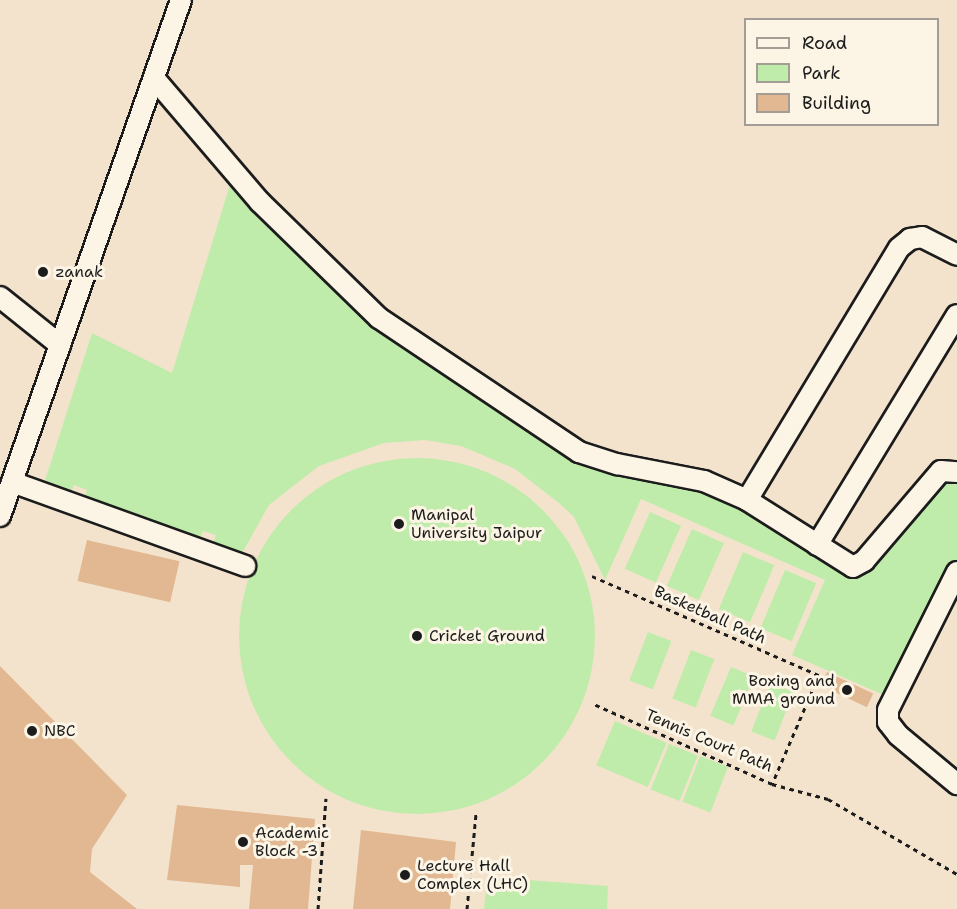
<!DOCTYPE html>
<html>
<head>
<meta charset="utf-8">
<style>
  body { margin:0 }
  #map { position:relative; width:957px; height:909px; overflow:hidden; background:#f4e3cc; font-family:"Shantell Sans",sans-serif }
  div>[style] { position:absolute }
  .green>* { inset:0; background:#bfecaa; transform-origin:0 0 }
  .round { border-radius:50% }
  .building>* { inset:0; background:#e1b891; transform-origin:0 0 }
  .path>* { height:3px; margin-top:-1.5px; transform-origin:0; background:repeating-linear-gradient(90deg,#1c1c1c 0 4.5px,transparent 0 9px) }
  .roads { filter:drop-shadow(2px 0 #1c1c1c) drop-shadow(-2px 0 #1c1c1c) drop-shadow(0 2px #1c1c1c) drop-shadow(0 -2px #1c1c1c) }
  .minor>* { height:20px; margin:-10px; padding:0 10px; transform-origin:10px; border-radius:10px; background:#fcf5e5 }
  .dots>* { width:16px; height:16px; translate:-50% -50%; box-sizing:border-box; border:3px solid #fcf5e5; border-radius:50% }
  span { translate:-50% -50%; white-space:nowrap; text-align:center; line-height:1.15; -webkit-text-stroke:6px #fcf5e5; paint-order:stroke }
  .poi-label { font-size:16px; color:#1c1c1c }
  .left { translate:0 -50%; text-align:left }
  .right { translate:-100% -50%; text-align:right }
  .street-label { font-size:16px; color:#1c1c1c }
  .legend { position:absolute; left:744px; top:18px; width:195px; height:108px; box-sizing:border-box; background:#fcf5e5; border:2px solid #a29e95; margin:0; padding:8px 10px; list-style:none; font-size:18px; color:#1c1c1c }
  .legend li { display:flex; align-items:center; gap:12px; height:30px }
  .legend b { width:30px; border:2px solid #a29e95 }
</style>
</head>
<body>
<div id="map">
  <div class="green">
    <div style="clip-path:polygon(232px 178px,304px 254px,586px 463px,704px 488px,855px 573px,942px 475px,957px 484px,957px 560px,913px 635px,886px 696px,792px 655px,825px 580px,641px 499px,605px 580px,574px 517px,559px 503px,515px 469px,461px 446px,425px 440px,384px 443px,319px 466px,269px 505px,241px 555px,212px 546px,216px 535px,203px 531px,198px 542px,83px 502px,87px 490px,74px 485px,69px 496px,43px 487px,92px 333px,172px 373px)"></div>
    <div class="round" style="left:239px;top:458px;width:356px;height:356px"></div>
    <div style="left:650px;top:512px;width:34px;height:62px;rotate:24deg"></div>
    <div style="left:692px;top:529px;width:35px;height:62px;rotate:24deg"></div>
    <div style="left:743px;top:552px;width:34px;height:62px;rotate:23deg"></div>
    <div style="left:785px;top:570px;width:34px;height:63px;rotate:23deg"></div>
    <div style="left:648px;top:632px;width:25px;height:52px;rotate:21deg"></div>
    <div style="left:691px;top:650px;width:25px;height:52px;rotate:21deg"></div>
    <div style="left:731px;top:667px;width:25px;height:53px;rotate:23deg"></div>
    <div style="left:770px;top:683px;width:25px;height:52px;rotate:21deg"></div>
    <div style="left:615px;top:721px;width:56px;height:48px;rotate:23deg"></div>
    <div style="left:669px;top:744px;width:31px;height:49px;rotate:22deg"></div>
    <div style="left:700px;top:756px;width:30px;height:49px;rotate:21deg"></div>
    <div style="clip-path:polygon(487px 877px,608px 886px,607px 909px,484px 909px)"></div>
  </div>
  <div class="building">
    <div style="left:87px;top:540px;width:95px;height:42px;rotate:13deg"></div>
    <div style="clip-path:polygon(0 666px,127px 795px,92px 849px,90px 872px,137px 909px,0 909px)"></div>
    <div style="left:827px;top:672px;width:51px;height:15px;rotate:25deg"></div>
    <div style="clip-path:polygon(177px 805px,315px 819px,308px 909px,249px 909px,253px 865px,240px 865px,240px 887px,167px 880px)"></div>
    <div style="clip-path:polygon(361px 830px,456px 842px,450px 909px,353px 909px)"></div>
  </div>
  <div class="path">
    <div style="left:592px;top:576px;width:248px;rotate:23.6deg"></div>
    <div style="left:819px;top:675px;width:119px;rotate:113.3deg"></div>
    <div style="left:772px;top:784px;width:195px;rotate:-155.8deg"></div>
    <div style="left:772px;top:784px;width:58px;rotate:15deg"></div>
    <div style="left:828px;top:799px;width:149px;rotate:30.2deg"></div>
    <div style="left:318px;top:909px;width:111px;rotate:-85.9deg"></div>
    <div style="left:467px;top:909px;width:95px;rotate:-84.6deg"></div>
  </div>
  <div class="roads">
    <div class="minor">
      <div style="left:154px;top:78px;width:163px;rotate:49.5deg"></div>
      <div style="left:260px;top:202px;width:166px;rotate:44.3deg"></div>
      <div style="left:379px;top:318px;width:241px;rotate:33.8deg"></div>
      <div style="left:579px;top:452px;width:40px;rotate:18deg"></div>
      <div style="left:617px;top:464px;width:89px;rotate:11.1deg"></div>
      <div style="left:704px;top:481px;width:47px;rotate:23.8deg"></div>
      <div style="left:747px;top:500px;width:125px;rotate:32.3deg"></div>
      <div style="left:853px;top:567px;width:13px;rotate:-29deg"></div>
      <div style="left:864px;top:561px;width:118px;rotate:-49.5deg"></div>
      <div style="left:941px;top:471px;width:16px;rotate:4deg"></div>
      <div style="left:0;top:297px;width:77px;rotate:38.7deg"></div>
      <div style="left:12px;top:482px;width:248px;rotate:19.8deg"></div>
      <div style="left:747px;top:500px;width:294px;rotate:-58.9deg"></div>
      <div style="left:899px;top:248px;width:14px;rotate:-39deg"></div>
      <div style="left:910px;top:239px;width:12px;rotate:-9deg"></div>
      <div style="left:922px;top:237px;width:39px;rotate:27deg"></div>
      <div style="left:0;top:516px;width:547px;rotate:-70.67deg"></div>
      <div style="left:817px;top:545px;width:269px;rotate:-58.7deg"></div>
      <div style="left:957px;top:572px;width:154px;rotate:116.6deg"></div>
      <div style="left:888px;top:710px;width:12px;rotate:90deg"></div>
      <div style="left:888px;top:722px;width:16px;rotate:52deg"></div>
      <div style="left:898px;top:735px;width:77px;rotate:39.7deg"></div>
    </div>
  </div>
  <div class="dots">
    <div style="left:43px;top:272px;background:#1c1c1c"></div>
    <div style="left:399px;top:524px;background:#1c1c1c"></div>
    <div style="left:417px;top:636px;background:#1c1c1c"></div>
    <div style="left:847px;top:690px;background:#1c1c1c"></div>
    <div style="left:32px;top:731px;background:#1c1c1c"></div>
    <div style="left:243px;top:842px;background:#1c1c1c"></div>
    <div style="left:405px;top:875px;background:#1c1c1c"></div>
  </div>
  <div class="poi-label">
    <span class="left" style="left:55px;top:272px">zanak</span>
    <span class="left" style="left:411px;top:524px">Manipal<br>University Jaipur</span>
    <span class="left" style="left:429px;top:636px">Cricket Ground</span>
    <span class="right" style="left:835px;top:690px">Boxing and<br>MMA ground</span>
    <span class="left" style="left:44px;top:731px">NBC</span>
    <span class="left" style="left:255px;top:842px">Academic<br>Block -3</span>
    <span class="left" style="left:417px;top:875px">Lecture Hall<br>Complex (LHC)</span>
  </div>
  <div class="street-label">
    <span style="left:710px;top:615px;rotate:24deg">Basketball Path</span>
    <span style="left:709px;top:741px;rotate:23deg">Tennis Court Path</span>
  </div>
  <ul class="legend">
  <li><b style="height:8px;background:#fcf5e5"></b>Road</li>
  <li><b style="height:16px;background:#bfecaa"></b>Park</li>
  <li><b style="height:16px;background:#e1b891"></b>Building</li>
  </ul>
</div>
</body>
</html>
